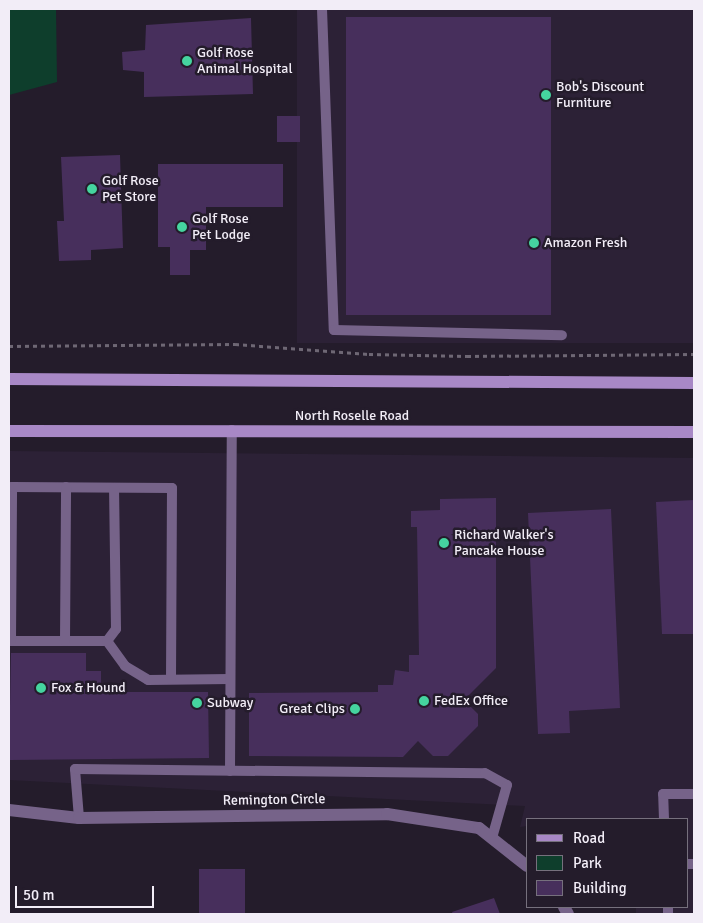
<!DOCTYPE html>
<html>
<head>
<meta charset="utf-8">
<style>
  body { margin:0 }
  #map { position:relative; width:703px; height:923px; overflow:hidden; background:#241c2b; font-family:Signika,sans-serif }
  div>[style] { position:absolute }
  .built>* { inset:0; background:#2c2136; transform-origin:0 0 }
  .green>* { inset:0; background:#0e3e2c }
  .building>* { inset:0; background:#472f5c; transform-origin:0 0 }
  .path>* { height:3px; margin-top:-1.5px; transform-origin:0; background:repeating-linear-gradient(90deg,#6e6774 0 4px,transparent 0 8px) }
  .lane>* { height:10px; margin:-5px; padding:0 5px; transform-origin:5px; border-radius:5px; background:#766389 }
  .street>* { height:12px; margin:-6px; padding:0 6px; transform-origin:6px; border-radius:6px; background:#766389 }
  .secondary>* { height:12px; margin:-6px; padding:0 6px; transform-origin:6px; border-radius:6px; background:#a888c6 }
  .dots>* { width:14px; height:14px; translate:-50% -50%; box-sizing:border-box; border:2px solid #241c2b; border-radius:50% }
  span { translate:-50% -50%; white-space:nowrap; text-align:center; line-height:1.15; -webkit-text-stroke:5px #241c2b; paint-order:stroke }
  .poi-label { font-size:14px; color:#f2edf7 }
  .left { translate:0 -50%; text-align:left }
  .right { translate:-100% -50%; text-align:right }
  .street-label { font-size:14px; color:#f2edf7 }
  .frame { position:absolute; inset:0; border:10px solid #f2edf7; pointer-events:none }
  .legend { position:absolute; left:526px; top:818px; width:162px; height:90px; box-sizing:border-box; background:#241c2b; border:1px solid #76707d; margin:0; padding:6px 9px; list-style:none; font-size:15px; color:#f2edf7 }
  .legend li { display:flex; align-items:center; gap:10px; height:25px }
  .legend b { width:25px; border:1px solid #76707d }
  .scale { position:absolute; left:15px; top:886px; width:139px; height:22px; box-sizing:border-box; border:2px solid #f2edf7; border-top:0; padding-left:6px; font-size:15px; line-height:18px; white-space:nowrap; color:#f2edf7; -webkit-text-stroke:4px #241c2b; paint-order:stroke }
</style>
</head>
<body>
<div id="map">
  <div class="built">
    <div style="left:297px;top:9px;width:397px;height:334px"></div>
    <div style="clip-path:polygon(9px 451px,694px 458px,694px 914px,636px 914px,636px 907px,687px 907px,687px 819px,527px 819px,527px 826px,520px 827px,525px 806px,9px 780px)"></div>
  </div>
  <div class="green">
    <div style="clip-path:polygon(9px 9px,56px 9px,57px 82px,9px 95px)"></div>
  </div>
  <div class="building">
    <div style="left:346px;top:17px;width:205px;height:298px"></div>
    <div style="clip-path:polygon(251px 18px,253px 94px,144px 97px,144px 72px,123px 70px,122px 52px,145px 50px,146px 25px)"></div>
    <div style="left:277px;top:116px;width:23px;height:26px"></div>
    <div style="clip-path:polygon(120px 155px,123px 248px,91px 250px,91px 260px,59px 261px,57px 221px,64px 221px,61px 157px)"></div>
    <div style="clip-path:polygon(158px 164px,283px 164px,283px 207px,206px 207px,206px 250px,190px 250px,190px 275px,170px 275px,170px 247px,158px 247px)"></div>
    <div style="clip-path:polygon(496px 498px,496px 668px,464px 700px,478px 714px,478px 726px,448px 756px,433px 756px,418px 741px,403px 757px,249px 756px,249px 693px,378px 692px,378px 685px,393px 685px,395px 670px,409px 672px,409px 655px,419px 655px,417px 527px,411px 527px,411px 511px,440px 510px,440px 499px)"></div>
    <div style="clip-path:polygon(694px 500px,694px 634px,662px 634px,656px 502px)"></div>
    <div style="clip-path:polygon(611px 509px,620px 708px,569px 711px,570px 733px,538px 734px,528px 513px)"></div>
    <div style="clip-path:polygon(11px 653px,86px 653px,86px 671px,101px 671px,101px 685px,118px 685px,118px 692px,208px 692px,209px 758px,9px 760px)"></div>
    <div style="left:199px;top:869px;width:46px;height:45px"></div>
    <div style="clip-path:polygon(494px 898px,500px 914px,453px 914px,452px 912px)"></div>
  </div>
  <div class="path">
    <div style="left:9px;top:346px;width:226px;rotate:-0.5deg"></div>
    <div style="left:235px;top:344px;width:134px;rotate:4.3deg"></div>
    <div style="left:369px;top:354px;width:98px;rotate:1.2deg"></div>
    <div style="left:467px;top:356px;width:227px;rotate:-0.5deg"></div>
  </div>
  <div class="lane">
    <div style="left:322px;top:9px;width:321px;rotate:87.9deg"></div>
    <div style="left:334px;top:330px;width:228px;rotate:1.3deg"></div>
    <div style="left:9px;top:641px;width:98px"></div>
    <div style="left:107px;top:641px;width:31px;rotate:54deg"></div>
    <div style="left:125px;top:666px;width:27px;rotate:31deg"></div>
    <div style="left:148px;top:680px;width:82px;rotate:-0.7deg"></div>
    <div style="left:11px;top:641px;width:154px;rotate:-89.6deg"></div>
    <div style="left:12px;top:487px;width:160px;rotate:0.4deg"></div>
    <div style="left:172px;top:488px;width:191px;rotate:90.3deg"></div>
    <div style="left:65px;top:641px;width:154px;rotate:-89.6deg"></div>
    <div style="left:107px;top:641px;width:15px;rotate:-53deg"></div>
    <div style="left:116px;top:629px;width:141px;rotate:-90.8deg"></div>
    <div style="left:230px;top:771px;width:341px;rotate:-89.7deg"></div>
    <div style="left:79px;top:818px;width:49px;rotate:-94.7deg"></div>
    <div style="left:75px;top:769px;width:410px;rotate:0.6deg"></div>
    <div style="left:485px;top:773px;width:25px;rotate:29deg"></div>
    <div style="left:507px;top:785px;width:55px;rotate:105.8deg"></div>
    <div style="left:664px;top:819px;width:25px;rotate:-92deg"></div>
    <div style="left:663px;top:794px;width:31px"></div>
    <div style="left:687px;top:864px;width:7px"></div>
    <div style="left:668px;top:907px;width:7px;rotate:90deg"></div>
  </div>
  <div class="street">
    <div style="left:9px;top:810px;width:70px;rotate:6.5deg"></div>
    <div style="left:79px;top:818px;width:308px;rotate:-0.7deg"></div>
    <div style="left:387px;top:814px;width:93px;rotate:8.7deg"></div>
    <div style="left:479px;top:828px;width:61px;rotate:38.4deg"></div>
    <div style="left:564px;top:907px;width:8px;rotate:60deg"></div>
  </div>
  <div class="secondary">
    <div style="left:9px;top:379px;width:685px;rotate:0.33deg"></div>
    <div style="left:9px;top:431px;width:685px;rotate:0.08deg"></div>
  </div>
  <div class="dots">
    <div style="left:187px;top:61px;background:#45d49f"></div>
    <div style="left:546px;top:95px;background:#45d49f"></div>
    <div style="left:92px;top:189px;background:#45d49f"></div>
    <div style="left:182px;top:227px;background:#45d49f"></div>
    <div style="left:534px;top:243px;background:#45d49f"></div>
    <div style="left:444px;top:543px;background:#45d49f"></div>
    <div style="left:41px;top:688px;background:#45d49f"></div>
    <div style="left:424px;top:701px;background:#45d49f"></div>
    <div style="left:197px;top:703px;background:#45d49f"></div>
    <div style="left:355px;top:709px;background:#45d49f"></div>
  </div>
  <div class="poi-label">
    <span class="left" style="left:197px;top:61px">Golf Rose<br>Animal Hospital</span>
    <span class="left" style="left:556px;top:95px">Bob's Discount<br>Furniture</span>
    <span class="left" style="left:102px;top:189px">Golf Rose<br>Pet Store</span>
    <span class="left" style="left:192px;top:227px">Golf Rose<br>Pet Lodge</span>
    <span class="left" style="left:544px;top:243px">Amazon Fresh</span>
    <span class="left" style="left:454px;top:543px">Richard Walker's<br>Pancake House</span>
    <span class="left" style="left:51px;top:688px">Fox &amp; Hound</span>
    <span class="left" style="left:434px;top:701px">FedEx Office</span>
    <span class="left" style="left:207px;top:703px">Subway</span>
    <span class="right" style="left:345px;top:709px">Great Clips</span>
  </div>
  <div class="street-label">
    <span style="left:352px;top:416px">North Roselle Road</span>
    <span style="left:274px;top:800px;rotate:-1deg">Remington Circle</span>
  </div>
  <div class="frame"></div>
  <ul class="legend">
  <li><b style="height:6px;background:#a888c6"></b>Road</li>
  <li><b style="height:14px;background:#0e3e2c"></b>Park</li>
  <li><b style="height:14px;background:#472f5c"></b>Building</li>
  </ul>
  <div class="scale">50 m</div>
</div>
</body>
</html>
